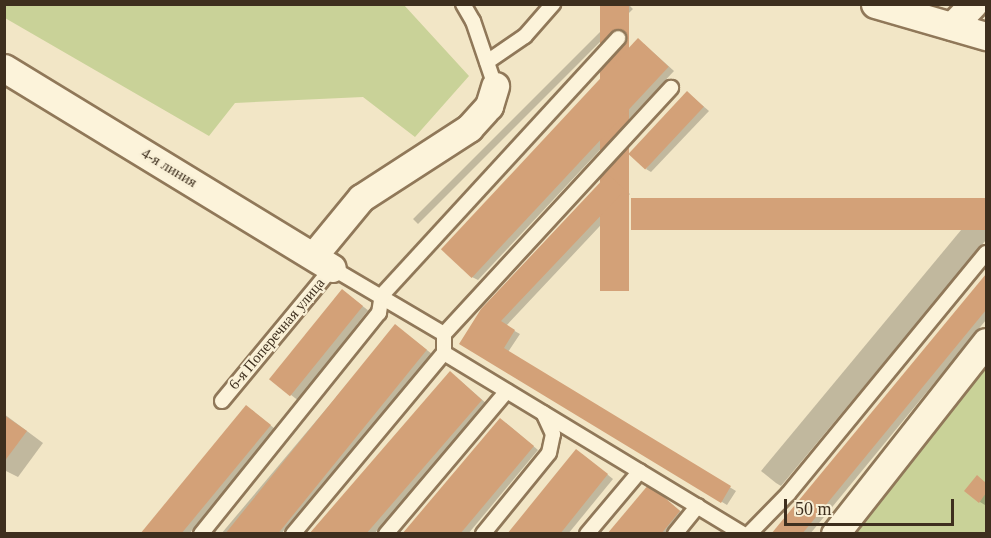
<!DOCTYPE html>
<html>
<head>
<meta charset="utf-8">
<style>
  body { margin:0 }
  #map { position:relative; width:991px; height:538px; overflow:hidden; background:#f2e6c6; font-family:"Times New Roman",serif }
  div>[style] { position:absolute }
  .green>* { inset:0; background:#c9d298 }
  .shadow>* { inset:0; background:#0003; transform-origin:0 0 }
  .building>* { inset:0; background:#d3a178; transform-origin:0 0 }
  .roads { filter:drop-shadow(2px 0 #907859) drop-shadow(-2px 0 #907859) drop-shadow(0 2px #907859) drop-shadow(0 -2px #907859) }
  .lane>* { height:14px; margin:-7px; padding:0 7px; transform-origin:7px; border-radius:7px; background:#fcf3da }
  .street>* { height:27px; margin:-13.5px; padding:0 13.5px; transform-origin:13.5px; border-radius:13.5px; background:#fcf3da }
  span { translate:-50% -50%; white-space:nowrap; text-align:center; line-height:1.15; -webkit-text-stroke:4.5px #f9f0d6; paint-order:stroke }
  .street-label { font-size:15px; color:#3e2f1e }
  .frame { position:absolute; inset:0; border:6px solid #3e2f1e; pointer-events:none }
  .scale { position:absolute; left:784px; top:499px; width:170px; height:27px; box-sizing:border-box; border:3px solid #3e2f1e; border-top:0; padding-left:8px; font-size:18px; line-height:21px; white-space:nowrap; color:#3e2f1e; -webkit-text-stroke:4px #f9f0d6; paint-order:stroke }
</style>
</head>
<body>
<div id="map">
  <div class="green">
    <div style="clip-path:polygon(5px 4px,404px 5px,469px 76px,415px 137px,363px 97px,235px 103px,209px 136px,5px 18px)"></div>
    <div style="clip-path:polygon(986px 357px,986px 533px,845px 533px)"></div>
  </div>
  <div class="shadow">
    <div style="left:628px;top:4px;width:7px;height:304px;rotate:45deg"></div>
    <div style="clip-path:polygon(644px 44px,674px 71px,478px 280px,472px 277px,442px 249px)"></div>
    <div style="clip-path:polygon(688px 93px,709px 111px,651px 172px,646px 169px)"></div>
    <div style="clip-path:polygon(608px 176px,630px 194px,506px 326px,520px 334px,508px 352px,736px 491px,727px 505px,461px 344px)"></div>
    <div style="clip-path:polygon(986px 200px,986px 240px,781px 486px,776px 483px,761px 471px)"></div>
    <div style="clip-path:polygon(986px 276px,986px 320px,810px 534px,773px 534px)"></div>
    <div style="left:342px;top:290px;width:33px;height:114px;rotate:38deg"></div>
    <div style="clip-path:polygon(396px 326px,432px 354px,281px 534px,221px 534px)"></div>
    <div style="clip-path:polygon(456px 377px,487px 404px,374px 534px,311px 534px)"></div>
    <div style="clip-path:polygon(252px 410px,275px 429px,189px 534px,143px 534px)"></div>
    <div style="clip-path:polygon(4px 414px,43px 443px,18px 477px,4px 470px)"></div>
    <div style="clip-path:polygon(506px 423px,538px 450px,468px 534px,404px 534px)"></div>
    <div style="clip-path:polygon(582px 454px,613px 479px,568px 534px,509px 534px)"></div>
    <div style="clip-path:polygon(977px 477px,986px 483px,985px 505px,980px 502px)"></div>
    <div style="clip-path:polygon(655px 490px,685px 515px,669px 534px,609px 534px)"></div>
  </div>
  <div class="building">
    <div style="left:600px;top:4px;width:29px;height:287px"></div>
    <div style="left:638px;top:38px;width:42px;height:289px;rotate:43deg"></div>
    <div style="left:687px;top:91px;width:23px;height:86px;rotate:43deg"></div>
    <div style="clip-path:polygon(608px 174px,625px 190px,501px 321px,515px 330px,504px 348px,731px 486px,721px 503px,459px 344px,481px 309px)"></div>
    <div style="left:986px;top:198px;width:32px;height:355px;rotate:90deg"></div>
    <div style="clip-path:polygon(986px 274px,986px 310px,802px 534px,771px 534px)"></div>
    <div style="left:342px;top:289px;width:27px;height:116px;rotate:39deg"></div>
    <div style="left:395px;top:324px;width:41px;height:274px;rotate:39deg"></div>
    <div style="clip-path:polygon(450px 371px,482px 400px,366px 534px,309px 534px)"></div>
    <div style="clip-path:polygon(246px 405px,271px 425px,181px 534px,140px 534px)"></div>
    <div style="clip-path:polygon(4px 415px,27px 431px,4px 462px)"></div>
    <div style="clip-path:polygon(500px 418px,534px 446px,460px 534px,402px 534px)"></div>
    <div style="clip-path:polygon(576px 449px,608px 474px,560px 534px,507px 534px)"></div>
    <div style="clip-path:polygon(977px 475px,986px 483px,986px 493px,979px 503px,964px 491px)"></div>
    <div style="clip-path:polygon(649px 484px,680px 511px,661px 534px,607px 534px)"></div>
  </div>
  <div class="roads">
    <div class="lane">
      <div style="left:463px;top:4px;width:20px;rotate:60deg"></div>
      <div style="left:473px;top:21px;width:69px;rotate:71.3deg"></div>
      <div style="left:487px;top:62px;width:46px;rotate:-34.4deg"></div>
      <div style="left:525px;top:36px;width:43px;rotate:-48.8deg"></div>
      <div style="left:444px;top:334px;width:335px;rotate:-47.3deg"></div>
      <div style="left:222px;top:401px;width:173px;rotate:-50.4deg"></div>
      <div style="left:332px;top:268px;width:130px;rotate:30.5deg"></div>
      <div style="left:444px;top:334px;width:19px;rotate:90deg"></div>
      <div style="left:444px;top:353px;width:350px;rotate:31.2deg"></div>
      <div style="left:201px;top:534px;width:284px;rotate:-51.2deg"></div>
      <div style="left:379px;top:313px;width:18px;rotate:-81deg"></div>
      <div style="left:382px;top:295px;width:349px;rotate:-47.4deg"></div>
      <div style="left:293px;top:534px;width:236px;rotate:-50.2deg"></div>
      <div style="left:386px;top:534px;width:187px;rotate:-49.8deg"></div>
      <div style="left:483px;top:534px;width:104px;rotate:-50.8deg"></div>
      <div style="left:549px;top:453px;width:19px;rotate:-78deg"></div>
      <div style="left:553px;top:434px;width:23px;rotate:-115deg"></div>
      <div style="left:587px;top:534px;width:82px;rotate:-49.9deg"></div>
      <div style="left:675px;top:534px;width:36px;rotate:-51deg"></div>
      <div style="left:749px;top:534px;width:56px;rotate:-45.7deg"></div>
      <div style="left:788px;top:494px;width:312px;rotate:-50.6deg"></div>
    </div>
    <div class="street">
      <div style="left:875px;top:4px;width:116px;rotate:16.1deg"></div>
      <div style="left:952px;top:26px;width:30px;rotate:-46deg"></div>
      <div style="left:4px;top:68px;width:384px;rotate:31.4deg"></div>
      <div style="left:314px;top:255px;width:74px;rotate:-50.5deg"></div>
      <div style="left:361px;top:198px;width:129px;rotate:-32.9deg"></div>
      <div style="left:469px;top:128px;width:30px;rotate:-48deg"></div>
      <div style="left:489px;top:106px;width:21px;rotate:-73deg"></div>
      <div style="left:835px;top:534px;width:244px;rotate:-51.8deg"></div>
    </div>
  </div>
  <div class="street-label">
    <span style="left:169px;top:168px;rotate:31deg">4-я линия</span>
    <span style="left:277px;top:334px;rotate:-50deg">6-я Поперечная улица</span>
  </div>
  <div class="frame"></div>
  <div class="scale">50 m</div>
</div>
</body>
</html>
